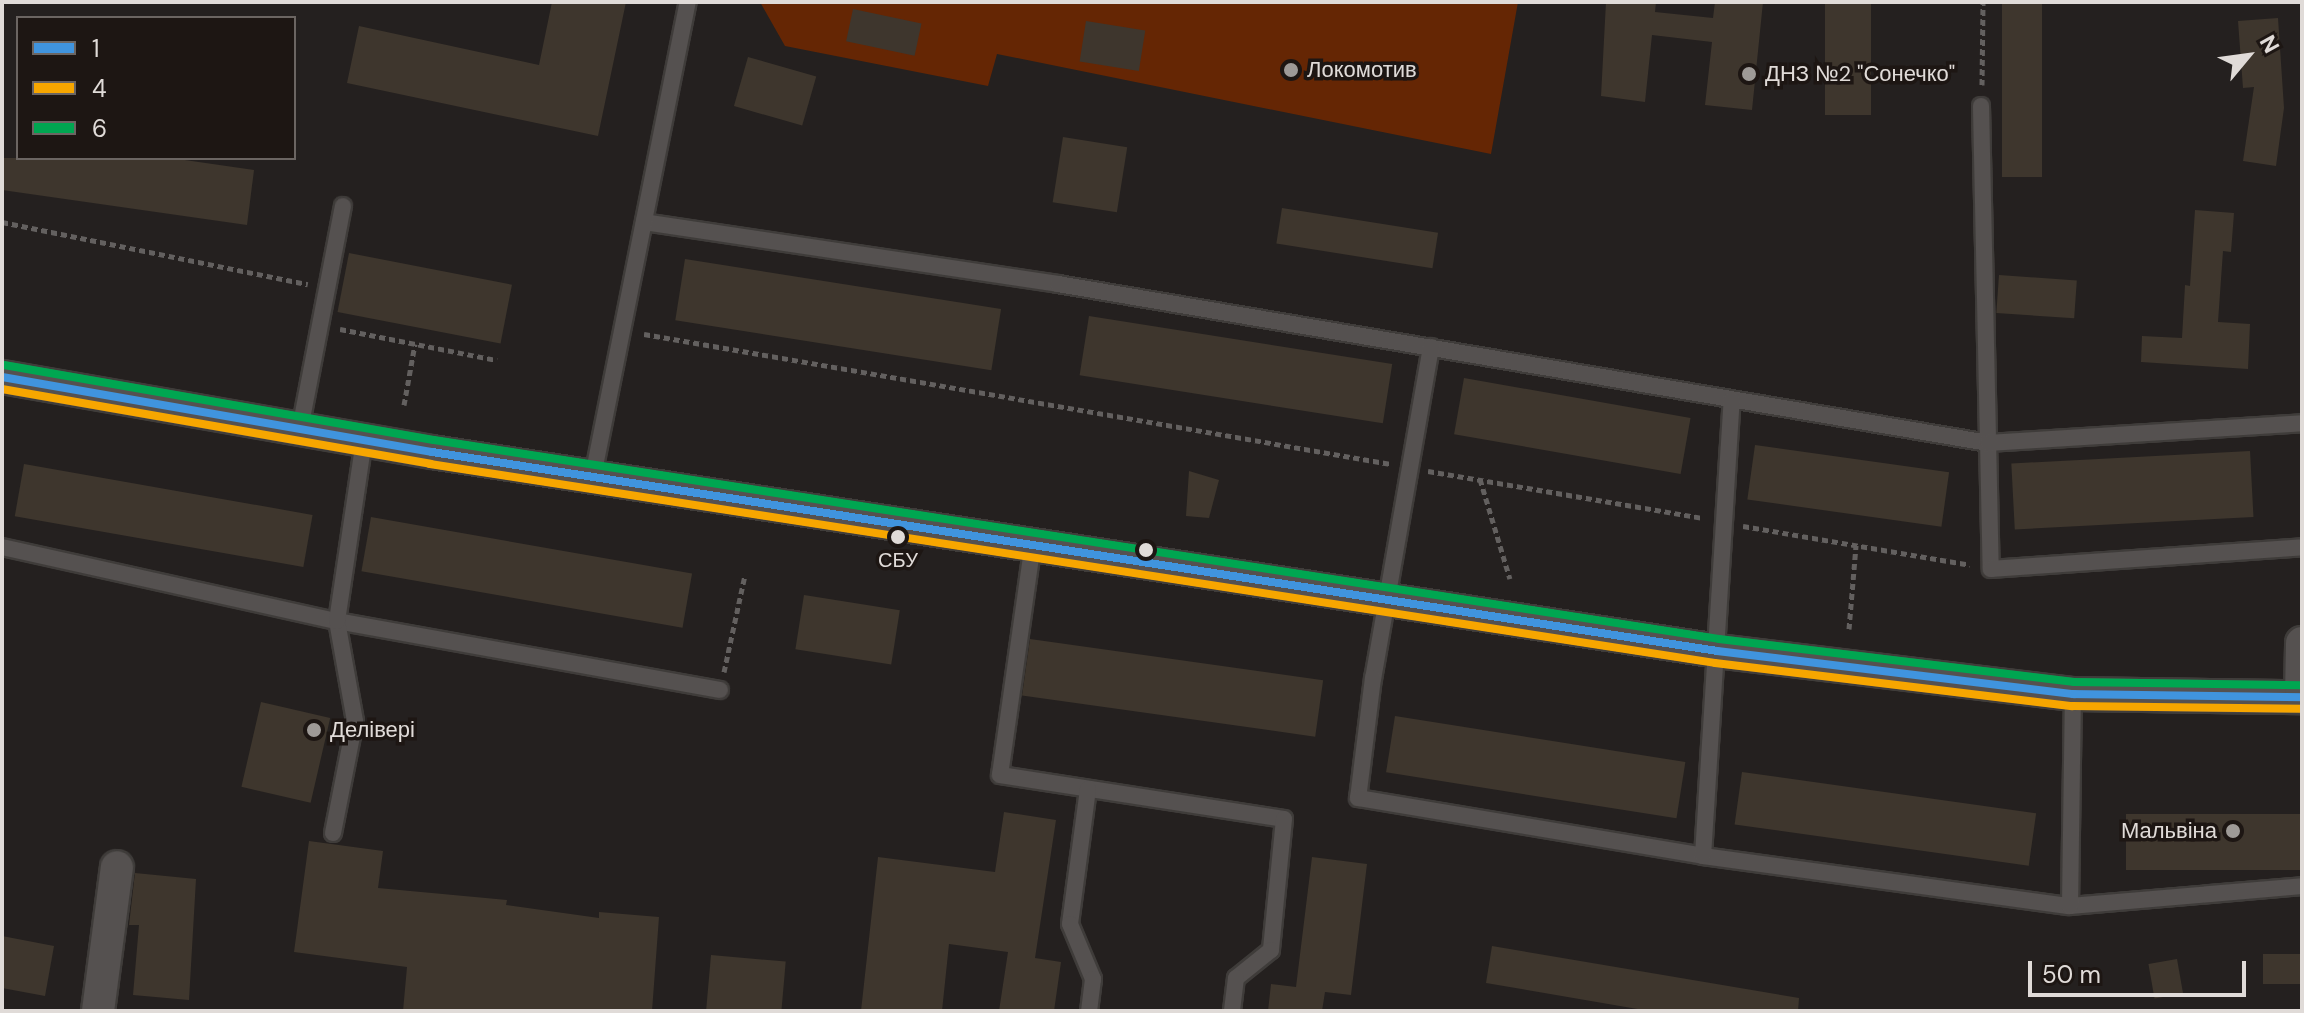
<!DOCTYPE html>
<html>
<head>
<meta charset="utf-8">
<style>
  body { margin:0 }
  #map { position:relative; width:2304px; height:1013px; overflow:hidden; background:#24201f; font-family:"DM Sans",sans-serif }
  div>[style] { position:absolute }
  .green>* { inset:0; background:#652604 }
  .building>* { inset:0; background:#3e362d; transform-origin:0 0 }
  .path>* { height:5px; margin-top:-2.5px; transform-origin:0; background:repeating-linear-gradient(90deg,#63605f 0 6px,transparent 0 10px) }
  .roads { filter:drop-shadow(2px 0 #3f3c3a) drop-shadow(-2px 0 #3f3c3a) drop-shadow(0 2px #3f3c3a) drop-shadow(0 -2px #3f3c3a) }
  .lane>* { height:16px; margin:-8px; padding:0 8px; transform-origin:8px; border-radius:8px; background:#555150 }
  .street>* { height:32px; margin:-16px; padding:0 16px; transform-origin:16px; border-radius:16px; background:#555150 }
  .bus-1>* { height:8px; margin:-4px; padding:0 4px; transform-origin:4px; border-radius:4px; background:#4094de }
  .bus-2>* { height:8px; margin:-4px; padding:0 4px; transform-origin:4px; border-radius:4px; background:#f7a600 }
  .bus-3>* { height:8px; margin:-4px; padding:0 4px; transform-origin:4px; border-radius:4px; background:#00a651 }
  .dots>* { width:22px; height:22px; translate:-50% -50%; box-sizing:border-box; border:4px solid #1d1613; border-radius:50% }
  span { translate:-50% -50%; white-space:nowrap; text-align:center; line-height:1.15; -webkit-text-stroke:7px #1d1613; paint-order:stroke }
  .bus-label { font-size:20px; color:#e0dbd8 }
  .poi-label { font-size:22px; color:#e0dbd8 }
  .left { translate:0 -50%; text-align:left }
  .right { translate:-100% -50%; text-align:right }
  .frame { position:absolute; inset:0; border:4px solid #e0dbd8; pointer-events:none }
  .legend { position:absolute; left:16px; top:16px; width:280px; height:144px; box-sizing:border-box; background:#1d1613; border:2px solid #6b6562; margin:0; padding:10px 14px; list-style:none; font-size:24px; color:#e0dbd8 }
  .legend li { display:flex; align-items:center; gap:16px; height:40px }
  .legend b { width:40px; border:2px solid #6b6562 }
  .north { position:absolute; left:2208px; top:16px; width:80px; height:80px; -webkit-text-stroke:6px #1d1613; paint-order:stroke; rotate:61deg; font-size:22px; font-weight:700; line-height:32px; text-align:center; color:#e0dbd8 }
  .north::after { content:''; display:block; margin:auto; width:28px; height:36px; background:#e0dbd8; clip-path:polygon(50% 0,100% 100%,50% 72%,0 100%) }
  .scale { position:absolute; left:2028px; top:961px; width:218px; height:36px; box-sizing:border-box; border:4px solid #e0dbd8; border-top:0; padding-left:10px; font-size:24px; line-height:28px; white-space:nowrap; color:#e0dbd8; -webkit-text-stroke:6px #1d1613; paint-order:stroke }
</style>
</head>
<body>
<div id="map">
  <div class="green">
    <div style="clip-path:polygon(760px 2px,1518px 2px,1491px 154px,997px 54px,988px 86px,785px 46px)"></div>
  </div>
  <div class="building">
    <div style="clip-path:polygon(552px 2px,626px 2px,598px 136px,347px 83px,359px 26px,539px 65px)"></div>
    <div style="clip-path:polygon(1606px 2px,1656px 2px,1655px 12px,1713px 18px,1715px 2px,1763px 2px,1752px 110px,1705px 105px,1712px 42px,1652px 35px,1645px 102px,1601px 96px)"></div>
    <div style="left:1825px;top:2px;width:46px;height:113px"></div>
    <div style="left:2002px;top:2px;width:40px;height:175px"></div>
    <div style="left:853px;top:9px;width:70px;height:33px;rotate:12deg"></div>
    <div style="clip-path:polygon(2278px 18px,2284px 108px,2276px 166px,2243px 161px,2254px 87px,2243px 88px,2238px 21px)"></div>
    <div style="left:1086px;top:21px;width:60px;height:41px;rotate:9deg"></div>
    <div style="left:748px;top:57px;width:71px;height:51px;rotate:16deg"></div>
    <div style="left:1063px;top:137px;width:65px;height:66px;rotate:9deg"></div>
    <div style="clip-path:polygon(2px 158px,171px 158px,254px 170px,247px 225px,2px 190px)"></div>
    <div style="left:1282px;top:208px;width:158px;height:36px;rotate:9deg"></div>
    <div style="clip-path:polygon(2195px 210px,2234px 213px,2231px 252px,2223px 251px,2218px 322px,2250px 324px,2248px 369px,2141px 362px,2142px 336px,2182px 338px,2185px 285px,2190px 286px)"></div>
    <div style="left:349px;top:253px;width:166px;height:60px;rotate:11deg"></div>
    <div style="left:685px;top:259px;width:320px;height:62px;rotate:9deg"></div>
    <div style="left:1999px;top:275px;width:78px;height:38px;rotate:4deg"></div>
    <div style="left:1089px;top:316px;width:307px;height:60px;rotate:9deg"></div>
    <div style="left:1464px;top:378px;width:230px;height:57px;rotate:10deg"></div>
    <div style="left:1755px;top:445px;width:196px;height:55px;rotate:8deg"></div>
    <div style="left:2250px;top:451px;width:66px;height:239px;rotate:87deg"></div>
    <div style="left:24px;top:464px;width:293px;height:53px;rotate:10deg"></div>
    <div style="clip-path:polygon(1189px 471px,1219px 480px,1209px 518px,1186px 516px)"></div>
    <div style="left:371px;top:517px;width:326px;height:55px;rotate:10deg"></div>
    <div style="left:804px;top:595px;width:97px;height:55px;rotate:9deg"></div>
    <div style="left:1030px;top:639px;width:296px;height:57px;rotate:8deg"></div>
    <div style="left:261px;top:702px;width:71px;height:87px;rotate:13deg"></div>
    <div style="left:1395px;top:716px;width:294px;height:57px;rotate:9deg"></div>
    <div style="left:1742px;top:772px;width:297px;height:53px;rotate:8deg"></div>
    <div style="clip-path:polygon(1004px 812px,1056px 820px,1035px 958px,1061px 962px,1054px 1011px,999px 1011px,1008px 952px,949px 944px,942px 1011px,861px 1011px,878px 857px,995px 872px)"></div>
    <div style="left:2302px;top:814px;width:56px;height:176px;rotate:90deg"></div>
    <div style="clip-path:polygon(309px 841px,383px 851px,378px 888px,507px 900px,506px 905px,599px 918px,599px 912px,659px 917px,652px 1011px,403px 1011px,407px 967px,294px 952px)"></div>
    <div style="clip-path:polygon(1312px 857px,1367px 864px,1351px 995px,1325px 992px,1322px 1011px,1268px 1011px,1271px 984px,1296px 987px)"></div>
    <div style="clip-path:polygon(135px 873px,196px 879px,189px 1000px,133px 995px,139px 925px,129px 925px)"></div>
    <div style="clip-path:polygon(2px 936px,54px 946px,45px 996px,2px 988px)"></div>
    <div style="clip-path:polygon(1492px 946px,1799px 998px,1798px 1011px,1649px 1011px,1486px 983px)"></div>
    <div style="left:2302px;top:954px;width:30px;height:39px;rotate:90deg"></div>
    <div style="left:711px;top:955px;width:75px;height:56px;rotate:5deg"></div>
    <div style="left:2177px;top:959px;width:35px;height:29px;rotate:80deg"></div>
  </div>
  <div class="path">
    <div style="left:1982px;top:85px;width:83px;rotate:-89.3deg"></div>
    <div style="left:2px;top:222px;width:312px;rotate:11.5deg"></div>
    <div style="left:340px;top:329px;width:160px;rotate:11.2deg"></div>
    <div style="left:644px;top:334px;width:758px;rotate:9.87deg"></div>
    <div style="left:404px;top:405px;width:62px;rotate:-79.8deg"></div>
    <div style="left:1428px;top:471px;width:278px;rotate:9.7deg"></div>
    <div style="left:1480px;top:479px;width:104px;rotate:73.3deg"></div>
    <div style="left:1743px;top:526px;width:230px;rotate:9.7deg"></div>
    <div style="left:1849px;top:629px;width:84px;rotate:-85.2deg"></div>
    <div style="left:724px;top:672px;width:99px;rotate:-77.8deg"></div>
  </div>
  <div class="roads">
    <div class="lane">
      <div style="left:1981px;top:106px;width:463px;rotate:88.8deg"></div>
      <div style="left:1991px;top:569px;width:312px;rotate:-4deg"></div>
      <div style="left:644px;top:222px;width:419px;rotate:8.5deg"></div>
      <div style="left:1058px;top:284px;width:943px;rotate:9.7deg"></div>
      <div style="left:1988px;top:443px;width:315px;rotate:-3.6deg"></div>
      <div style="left:1431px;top:347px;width:336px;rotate:99.9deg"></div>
      <div style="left:1373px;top:678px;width:121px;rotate:97.1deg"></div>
      <div style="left:1358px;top:798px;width:350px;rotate:9.5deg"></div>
      <div style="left:1703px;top:856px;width:370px;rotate:7.8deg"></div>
      <div style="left:2070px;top:906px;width:233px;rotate:-4.9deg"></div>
      <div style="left:300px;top:429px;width:227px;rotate:-79.1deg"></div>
      <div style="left:593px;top:476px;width:483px;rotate:-78.7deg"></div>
      <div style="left:1033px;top:543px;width:234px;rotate:98.1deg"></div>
      <div style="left:1000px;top:775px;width:287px;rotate:8.8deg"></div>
      <div style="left:1284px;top:819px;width:132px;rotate:95.7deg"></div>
      <div style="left:1271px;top:950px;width:45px;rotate:141.3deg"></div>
      <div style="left:1236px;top:978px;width:33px;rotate:97deg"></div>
      <div style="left:2px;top:547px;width:343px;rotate:12.5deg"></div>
      <div style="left:337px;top:621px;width:389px;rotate:10.2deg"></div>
      <div style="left:1088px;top:789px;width:136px;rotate:97.6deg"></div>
      <div style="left:1070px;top:924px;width:60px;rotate:67.3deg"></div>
      <div style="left:1093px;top:979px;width:32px;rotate:97deg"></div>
      <div style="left:333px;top:833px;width:114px;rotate:-78.9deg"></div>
      <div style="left:355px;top:721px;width:102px;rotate:-100.2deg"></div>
      <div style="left:337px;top:621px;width:183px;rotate:-81.5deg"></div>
      <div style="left:1703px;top:856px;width:457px;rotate:-86.4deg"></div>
      <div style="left:2070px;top:906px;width:212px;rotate:-89.2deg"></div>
    </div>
    <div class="street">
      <div style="left:2px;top:377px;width:436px;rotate:9.9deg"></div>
      <div style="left:432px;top:452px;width:1300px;rotate:8.8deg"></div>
      <div style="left:1717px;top:651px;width:359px;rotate:6.9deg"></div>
      <div style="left:2073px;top:694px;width:229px;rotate:0.8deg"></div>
      <div style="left:2301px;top:697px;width:54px;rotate:-88.9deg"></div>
      <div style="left:98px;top:1011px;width:145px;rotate:-82.5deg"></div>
    </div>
  </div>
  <div class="bus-1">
    <div style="left:2px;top:377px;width:436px;rotate:9.9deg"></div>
    <div style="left:432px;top:452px;width:1300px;rotate:8.8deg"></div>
    <div style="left:1717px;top:651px;width:359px;rotate:6.9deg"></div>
    <div style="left:2073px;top:694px;width:229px;rotate:0.8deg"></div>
  </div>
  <div class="bus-2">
    <div style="left:2px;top:389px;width:435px;rotate:9.9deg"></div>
    <div style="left:430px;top:464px;width:1300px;rotate:8.8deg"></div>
    <div style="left:1715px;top:663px;width:360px;rotate:6.9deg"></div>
    <div style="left:2072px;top:706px;width:230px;rotate:0.7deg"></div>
  </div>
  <div class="bus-3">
    <div style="left:4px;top:365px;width:436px;rotate:9.9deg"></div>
    <div style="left:434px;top:440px;width:1300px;rotate:8.8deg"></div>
    <div style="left:1719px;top:639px;width:358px;rotate:6.9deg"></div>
    <div style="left:2074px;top:682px;width:228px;rotate:0.8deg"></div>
  </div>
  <div class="dots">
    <div style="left:1291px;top:70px;background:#9e9a97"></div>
    <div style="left:1749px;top:74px;background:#9e9a97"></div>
    <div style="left:898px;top:537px;background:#e0dbd8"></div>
    <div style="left:1146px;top:550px;background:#e0dbd8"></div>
    <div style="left:314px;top:730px;background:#9e9a97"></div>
    <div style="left:2233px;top:831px;background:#9e9a97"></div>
  </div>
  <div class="bus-label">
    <span style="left:898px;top:560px">СБУ</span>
  </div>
  <div class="poi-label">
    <span class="left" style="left:1307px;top:70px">Локомотив</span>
    <span class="left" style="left:1765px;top:74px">ДНЗ №2 "Сонечко"</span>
    <span class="left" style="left:330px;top:730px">Делівері</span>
    <span class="right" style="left:2217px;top:831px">Мальвіна</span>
  </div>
  <div class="frame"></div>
  <ul class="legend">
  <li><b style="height:10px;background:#4094de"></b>1</li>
  <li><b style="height:10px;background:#f7a600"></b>4</li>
  <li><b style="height:10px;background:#00a651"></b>6</li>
  </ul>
  <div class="north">N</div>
  <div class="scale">50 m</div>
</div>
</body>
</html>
